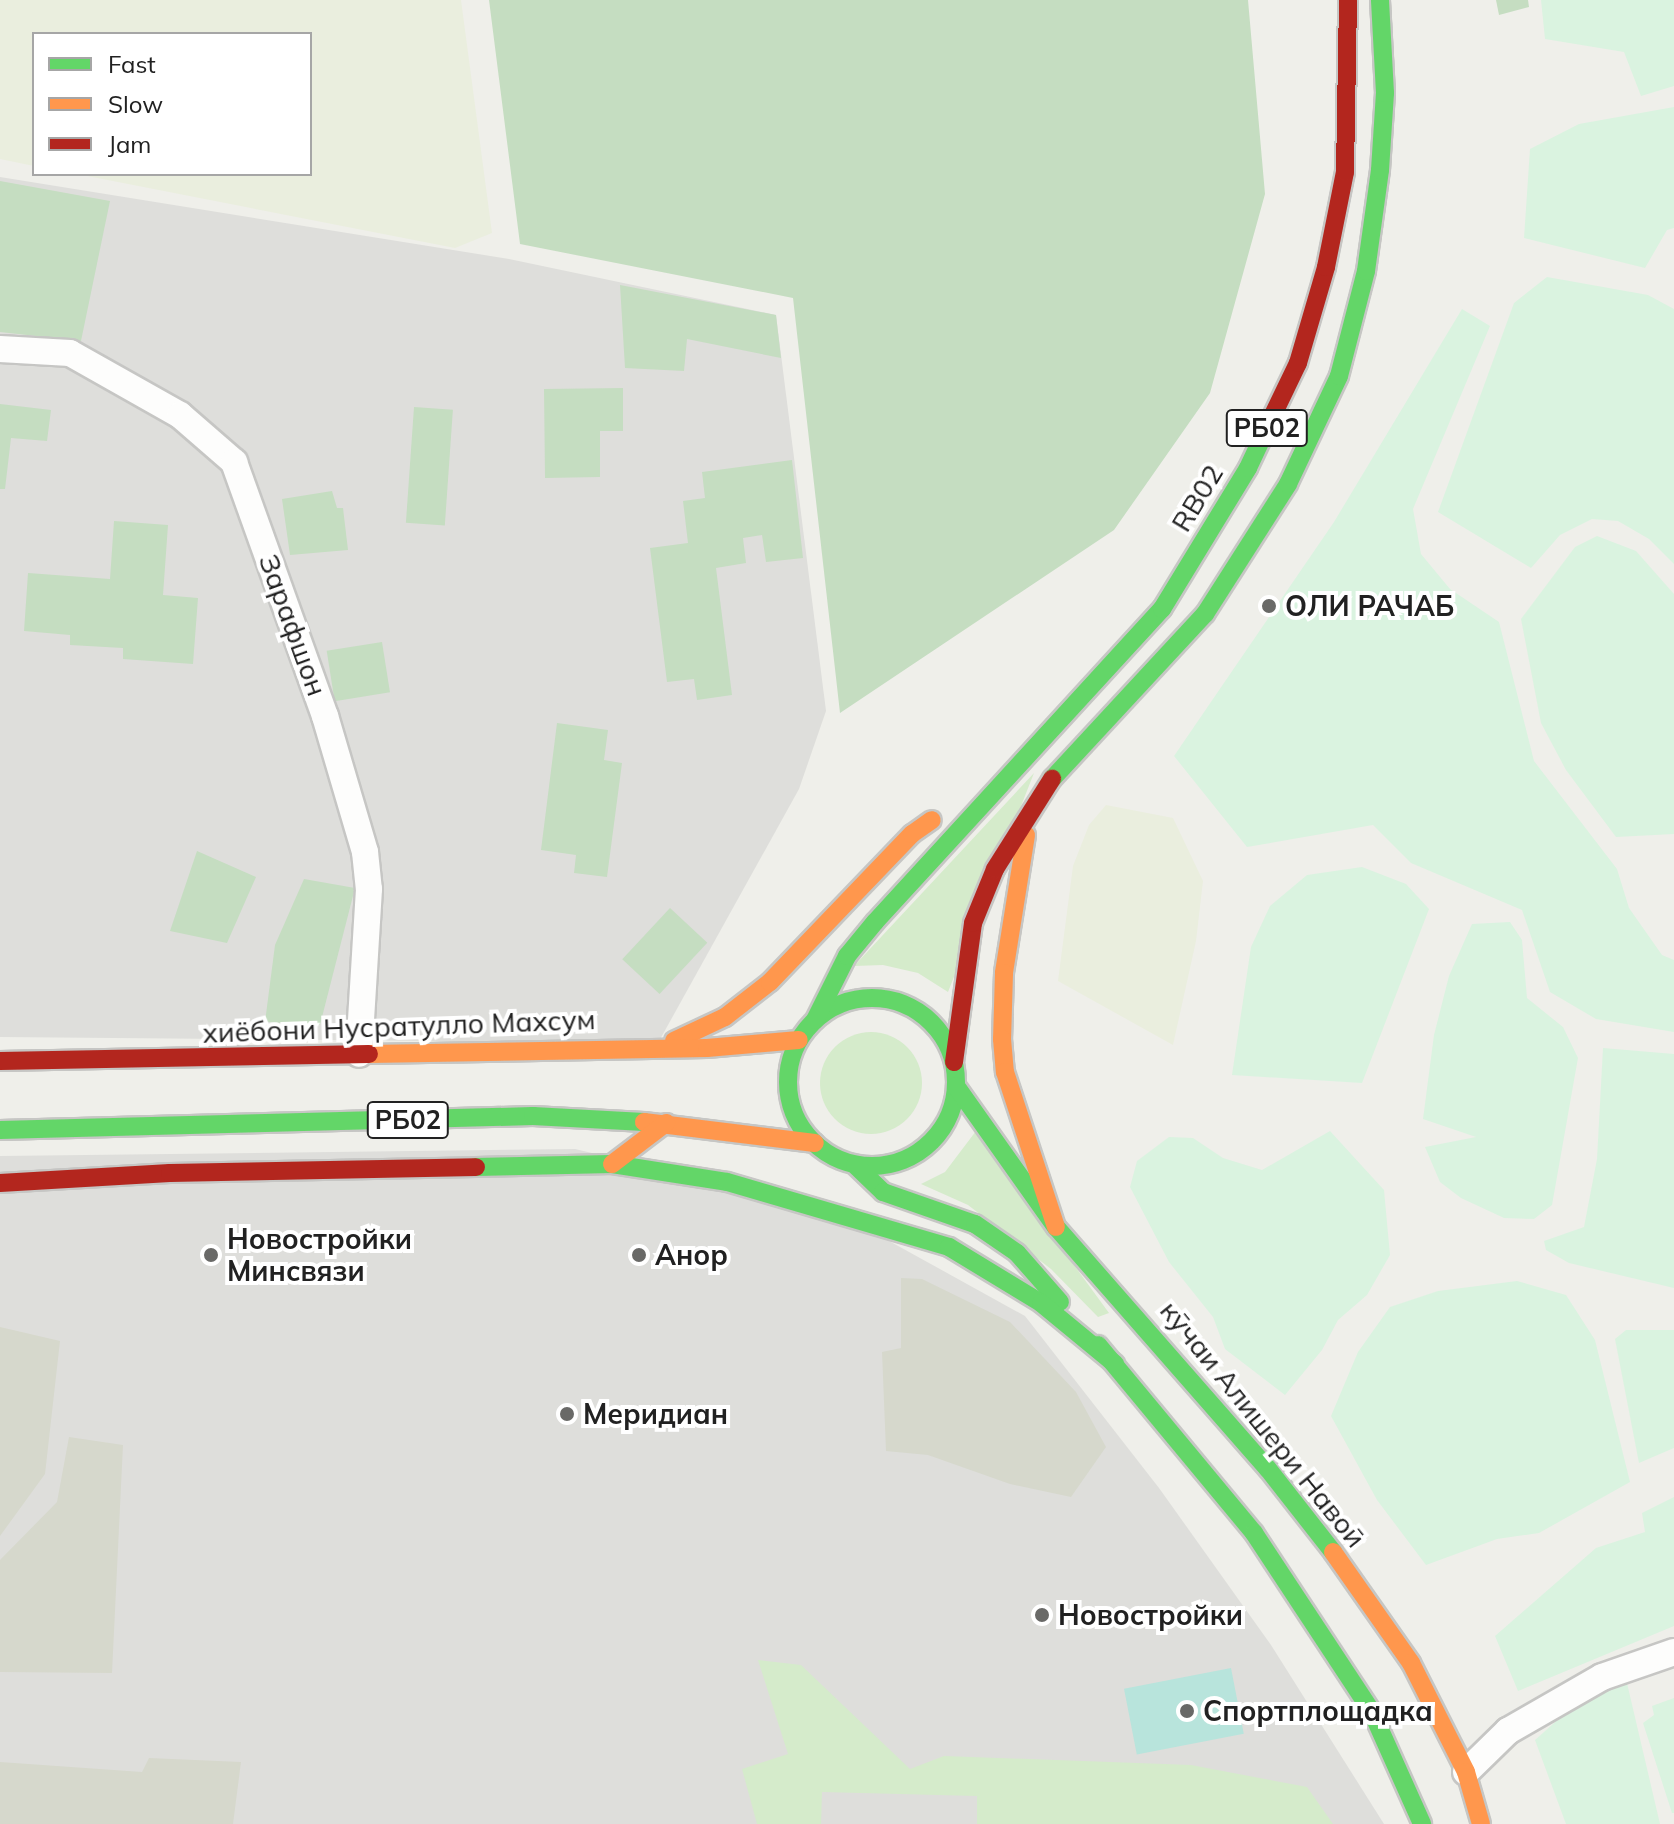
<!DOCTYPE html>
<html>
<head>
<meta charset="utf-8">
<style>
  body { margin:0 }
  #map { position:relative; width:1674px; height:1824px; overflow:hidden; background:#efefea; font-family:Mulish,sans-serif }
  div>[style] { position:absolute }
  .residential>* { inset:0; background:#dededb }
  .construction>* { inset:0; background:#d6d8cc }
  .farmland>* { inset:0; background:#eaeede }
  .grass>* { inset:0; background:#d5ebcb }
  .round { border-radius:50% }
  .forest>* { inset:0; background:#c5ddc1; transform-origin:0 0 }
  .park>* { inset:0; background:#daf3e0 }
  .pitch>* { inset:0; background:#b8e4dc; transform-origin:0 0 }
  .roads { filter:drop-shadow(2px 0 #c6c6c4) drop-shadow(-2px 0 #c6c6c4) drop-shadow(0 2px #c6c6c4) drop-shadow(0 -2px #c6c6c4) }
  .street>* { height:26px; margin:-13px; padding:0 13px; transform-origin:13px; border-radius:13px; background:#fdfdfc }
  .fast>* { height:18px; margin:-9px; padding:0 9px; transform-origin:9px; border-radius:9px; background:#63d668 }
  .fast>.ring { margin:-9px; padding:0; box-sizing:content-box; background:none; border:18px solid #63d668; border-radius:50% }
  .slow>* { height:18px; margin:-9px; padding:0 9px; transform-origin:9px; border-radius:9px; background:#ff974d }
  .jam>* { height:18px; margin:-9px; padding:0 9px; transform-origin:9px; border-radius:9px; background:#b3261e }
  .dots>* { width:22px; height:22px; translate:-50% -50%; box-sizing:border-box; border:4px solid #fff; border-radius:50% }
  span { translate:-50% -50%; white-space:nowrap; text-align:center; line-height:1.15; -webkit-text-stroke:8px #fff; paint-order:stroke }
  .shield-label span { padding:2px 6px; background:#fff; border:2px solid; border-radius:6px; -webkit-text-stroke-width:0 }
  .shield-label { font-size:26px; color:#212121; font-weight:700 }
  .street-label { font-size:28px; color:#212121 }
  .poi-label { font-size:28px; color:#212121; font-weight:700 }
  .left { translate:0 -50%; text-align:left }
  .legend { position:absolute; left:32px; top:32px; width:280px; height:144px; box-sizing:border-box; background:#fff; border:2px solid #a6a6a6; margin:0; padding:10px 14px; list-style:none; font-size:24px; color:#212121 }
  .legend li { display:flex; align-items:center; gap:16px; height:40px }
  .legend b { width:40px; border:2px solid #a6a6a6 }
</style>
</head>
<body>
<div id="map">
  <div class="residential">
    <div style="clip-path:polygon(0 177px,509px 259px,776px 315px,826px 711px,799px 789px,658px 1043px,0 1037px)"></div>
    <div style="clip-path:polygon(575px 1149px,833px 1210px,1025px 1316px,1159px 1488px,1271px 1645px,1384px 1824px,0 1824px,0 1156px)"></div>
  </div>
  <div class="construction">
    <div style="clip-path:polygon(901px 1278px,922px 1279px,1010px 1322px,1076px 1392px,1106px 1447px,1071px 1497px,1010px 1484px,928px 1455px,886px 1451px,882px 1352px,901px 1348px)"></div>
    <div style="clip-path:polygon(0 1327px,60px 1341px,45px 1474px,0 1536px)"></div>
    <div style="clip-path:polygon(69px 1437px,123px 1445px,112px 1673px,0 1672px,0 1560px,57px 1502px)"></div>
    <div style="clip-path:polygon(149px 1758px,241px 1762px,233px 1824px,0 1824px,0 1762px,142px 1772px)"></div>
  </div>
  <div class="farmland">
    <div style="clip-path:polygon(0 0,461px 0,492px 233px,455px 248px,77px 174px,310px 174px,310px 34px,34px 34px,34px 166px,0 159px)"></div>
    <div style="clip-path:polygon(1106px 805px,1173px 818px,1203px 881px,1196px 941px,1173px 1045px,1058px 981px,1073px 866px,1089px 825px)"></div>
  </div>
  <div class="grass">
    <div style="clip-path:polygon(1034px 773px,948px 992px,918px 973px,883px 965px,854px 966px)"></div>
    <div class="round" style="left:820px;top:1032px;width:102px;height:102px"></div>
    <div style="clip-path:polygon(976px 1131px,1109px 1313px,1098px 1317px,1051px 1269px,968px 1205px,921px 1184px,945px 1172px)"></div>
    <div style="clip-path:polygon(758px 1660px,801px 1665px,910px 1769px,944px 1756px,1191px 1765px,1307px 1787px,1333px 1824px,977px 1824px,977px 1796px,822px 1792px,821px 1824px,757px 1824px,742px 1769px,788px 1754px)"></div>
  </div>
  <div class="forest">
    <div style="clip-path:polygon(489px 0,1248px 0,1265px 194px,1210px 393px,1114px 530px,840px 713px,793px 298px,520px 244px)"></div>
    <div style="clip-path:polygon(1496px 0,1528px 0,1529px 7px,1499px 15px)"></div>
    <div style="clip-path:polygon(0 181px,110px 201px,81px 341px,0 332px)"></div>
    <div style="clip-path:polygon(620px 285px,776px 315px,781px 358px,687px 339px,684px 371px,625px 368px)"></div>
    <div style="clip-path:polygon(623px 388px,623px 431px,600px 431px,600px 477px,545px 478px,544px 389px)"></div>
    <div style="clip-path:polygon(0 404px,51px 410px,47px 441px,11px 438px,5px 489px,0 489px)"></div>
    <div style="left:414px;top:407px;width:39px;height:116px;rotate:4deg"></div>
    <div style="clip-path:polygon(792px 460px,803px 558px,766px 562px,762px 535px,743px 538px,746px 563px,716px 568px,732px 695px,697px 700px,694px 679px,667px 682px,650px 548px,688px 543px,683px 501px,705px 498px,702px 472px)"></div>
    <div style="clip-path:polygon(332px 491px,337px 508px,343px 508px,348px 550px,290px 555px,282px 499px)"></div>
    <div style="clip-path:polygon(114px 521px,168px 525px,163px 595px,198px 598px,193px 664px,123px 659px,123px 648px,70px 645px,70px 635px,24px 631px,28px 573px,110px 579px)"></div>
    <div style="left:382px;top:642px;width:51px;height:56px;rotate:81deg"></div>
    <div style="clip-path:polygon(557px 723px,608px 730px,604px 760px,622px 763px,607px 877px,574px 873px,576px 855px,541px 850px)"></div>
    <div style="clip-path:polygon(197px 851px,256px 877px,227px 943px,170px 931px)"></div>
    <div style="clip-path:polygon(304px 879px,355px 888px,320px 1025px,265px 1022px,275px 945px)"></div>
    <div style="left:670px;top:908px;width:51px;height:70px;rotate:43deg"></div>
  </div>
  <div class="park">
    <div style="clip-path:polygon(1541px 0,1674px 0,1674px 86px,1641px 96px,1624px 52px,1545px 39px)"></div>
    <div style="clip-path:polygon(1674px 107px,1674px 228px,1667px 230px,1645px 268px,1524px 238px,1530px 149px,1579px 124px)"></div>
    <div style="clip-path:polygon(1547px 277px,1648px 295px,1674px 309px,1674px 564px,1649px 539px,1618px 521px,1592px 519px,1560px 535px,1531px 568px,1438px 512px,1514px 303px)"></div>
    <div style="clip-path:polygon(1462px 309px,1490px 326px,1413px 509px,1421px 554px,1450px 589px,1499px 622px,1534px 761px,1617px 869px,1629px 908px,1662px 955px,1674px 960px,1674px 1032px,1596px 1019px,1550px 992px,1522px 910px,1411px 863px,1373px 825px,1247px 847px,1174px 756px,1334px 522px)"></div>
    <div style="clip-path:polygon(1597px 536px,1636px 551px,1674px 594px,1674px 834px,1616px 837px,1566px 770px,1541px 723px,1521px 619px,1575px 547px)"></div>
    <div style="clip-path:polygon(1362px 867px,1406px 884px,1429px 909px,1362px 1083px,1232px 1075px,1251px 947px,1270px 906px,1307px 875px)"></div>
    <div style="clip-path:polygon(1510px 922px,1522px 940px,1527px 998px,1563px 1027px,1578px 1058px,1552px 1205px,1534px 1219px,1504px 1218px,1461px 1198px,1440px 1182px,1425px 1147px,1476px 1137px,1423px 1119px,1434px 1035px,1449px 976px,1472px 924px)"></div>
    <div style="clip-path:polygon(1603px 1048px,1674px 1054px,1674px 1288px,1569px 1263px,1546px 1250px,1544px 1241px,1584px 1227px,1597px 1159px)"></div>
    <div style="clip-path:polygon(1330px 1131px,1384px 1190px,1390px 1255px,1367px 1295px,1338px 1320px,1322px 1350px,1285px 1395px,1225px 1349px,1213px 1317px,1169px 1262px,1130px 1187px,1137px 1161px,1169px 1137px,1193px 1138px,1223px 1158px,1262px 1170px)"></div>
    <div style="clip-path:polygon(1517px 1281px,1566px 1295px,1595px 1340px,1630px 1482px,1539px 1533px,1497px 1539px,1426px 1565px,1377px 1500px,1331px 1416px,1358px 1352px,1390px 1307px,1438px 1291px)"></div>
    <div style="clip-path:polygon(1626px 1330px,1674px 1330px,1674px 1448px,1639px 1463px,1615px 1339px)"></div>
    <div style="clip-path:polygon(1674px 1497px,1674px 1626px,1518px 1691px,1495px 1636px,1596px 1548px,1645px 1532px,1642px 1513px)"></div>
    <div style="clip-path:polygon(1626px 1679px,1660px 1824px,1566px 1824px,1535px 1740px,1581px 1699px)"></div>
    <div style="clip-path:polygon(1674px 1698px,1674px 1813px,1672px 1813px,1643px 1723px,1654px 1715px,1652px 1706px)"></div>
  </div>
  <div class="pitch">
    <div style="left:1231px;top:1668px;width:67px;height:109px;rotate:79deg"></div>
  </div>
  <div class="roads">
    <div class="street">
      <div style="left:0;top:349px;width:70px;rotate:3.3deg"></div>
      <div style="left:70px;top:353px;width:126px;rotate:29.4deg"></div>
      <div style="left:180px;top:415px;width:72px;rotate:41deg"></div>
      <div style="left:234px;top:462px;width:270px;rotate:70.3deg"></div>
      <div style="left:325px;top:716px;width:142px;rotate:73.6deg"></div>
      <div style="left:365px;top:852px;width:37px;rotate:84deg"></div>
      <div style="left:369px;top:889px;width:165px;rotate:93.5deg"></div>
      <div style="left:1466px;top:1772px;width:59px;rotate:-44.3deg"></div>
      <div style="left:1508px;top:1731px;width:108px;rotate:-29.9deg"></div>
      <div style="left:1602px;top:1677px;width:76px;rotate:-19.1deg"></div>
    </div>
    <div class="fast">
      <div style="left:1052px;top:779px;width:225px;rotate:-47.2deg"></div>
      <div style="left:1205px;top:614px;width:154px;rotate:-57.4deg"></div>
      <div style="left:1288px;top:484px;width:119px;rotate:-64.7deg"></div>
      <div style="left:1339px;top:376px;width:108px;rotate:-75.6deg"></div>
      <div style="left:1366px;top:271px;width:102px;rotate:-82.1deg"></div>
      <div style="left:1380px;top:170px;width:77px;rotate:-86.3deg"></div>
      <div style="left:1385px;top:93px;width:93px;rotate:-93.1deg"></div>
      <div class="ring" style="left:788px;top:998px;width:150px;height:150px"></div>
      <div style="left:815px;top:1020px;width:72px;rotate:-63.4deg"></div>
      <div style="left:847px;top:956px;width:44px;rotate:-50.5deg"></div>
      <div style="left:875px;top:922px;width:425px;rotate:-47.5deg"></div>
      <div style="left:1162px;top:609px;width:165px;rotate:-58.6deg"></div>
      <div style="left:1248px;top:468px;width:56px;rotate:-64.8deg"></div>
      <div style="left:956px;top:1086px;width:173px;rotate:54.7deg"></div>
      <div style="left:1056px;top:1227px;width:322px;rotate:48.8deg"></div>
      <div style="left:1268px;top:1469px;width:105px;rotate:51.9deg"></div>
      <div style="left:0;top:1130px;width:533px;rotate:-1.5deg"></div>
      <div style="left:533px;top:1116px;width:111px;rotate:3.1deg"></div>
      <div style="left:855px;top:1165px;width:39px;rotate:44deg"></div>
      <div style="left:883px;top:1192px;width:97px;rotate:19.2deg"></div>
      <div style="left:975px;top:1224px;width:51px;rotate:34.6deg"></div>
      <div style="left:1017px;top:1253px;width:65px;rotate:48.7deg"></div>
      <div style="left:476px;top:1167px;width:136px;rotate:-1.3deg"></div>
      <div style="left:612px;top:1164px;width:116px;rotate:8.9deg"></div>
      <div style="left:727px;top:1182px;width:231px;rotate:16.3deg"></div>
      <div style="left:949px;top:1247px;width:108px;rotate:31.3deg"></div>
      <div style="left:1041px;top:1303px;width:96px;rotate:39.5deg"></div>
      <div style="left:1098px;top:1345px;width:244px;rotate:50.3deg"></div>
      <div style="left:1254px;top:1533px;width:214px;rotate:56.6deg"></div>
      <div style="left:1372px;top:1712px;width:123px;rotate:65.9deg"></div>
    </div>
    <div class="slow">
      <div style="left:1026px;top:835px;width:140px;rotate:99.1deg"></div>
      <div style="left:1004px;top:973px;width:66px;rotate:91.7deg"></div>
      <div style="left:1002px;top:1039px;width:33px;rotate:85deg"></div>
      <div style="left:1005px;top:1072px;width:163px;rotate:71.8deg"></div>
      <div style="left:674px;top:1041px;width:56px;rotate:-25.2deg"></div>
      <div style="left:725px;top:1017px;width:57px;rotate:-37.9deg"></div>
      <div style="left:770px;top:982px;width:205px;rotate:-46.2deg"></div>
      <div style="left:912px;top:834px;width:24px;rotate:-35deg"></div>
      <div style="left:369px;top:1054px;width:338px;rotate:-1deg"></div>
      <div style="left:707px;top:1048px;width:92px;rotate:-5deg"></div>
      <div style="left:644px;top:1122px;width:172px;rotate:7deg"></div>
      <div style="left:612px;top:1164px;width:68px;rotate:-37.2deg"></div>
      <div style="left:1333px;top:1552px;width:136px;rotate:54.9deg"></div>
      <div style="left:1411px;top:1663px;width:122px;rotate:63.2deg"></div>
      <div style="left:1466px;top:1772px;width:54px;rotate:73.9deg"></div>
    </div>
    <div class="jam">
      <div style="left:1272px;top:417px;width:60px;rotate:-64.3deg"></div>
      <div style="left:1298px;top:363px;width:100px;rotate:-73.7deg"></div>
      <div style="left:1326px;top:267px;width:97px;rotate:-78.7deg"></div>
      <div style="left:1345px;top:172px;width:172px;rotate:-89deg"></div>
      <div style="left:0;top:1061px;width:369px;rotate:-1.1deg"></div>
      <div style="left:954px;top:1062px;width:140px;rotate:-82.2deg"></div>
      <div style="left:973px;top:923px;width:58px;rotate:-67.8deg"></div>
      <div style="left:995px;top:869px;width:107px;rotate:-57.7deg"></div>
      <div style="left:0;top:1183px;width:170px;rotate:-3.4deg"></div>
      <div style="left:170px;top:1173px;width:306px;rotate:-1.1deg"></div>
    </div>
  </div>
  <div class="dots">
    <div style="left:1269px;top:606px;background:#696967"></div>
    <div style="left:211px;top:1255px;background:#696967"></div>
    <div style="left:639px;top:1255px;background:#696967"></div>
    <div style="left:567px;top:1414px;background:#696967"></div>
    <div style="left:1042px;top:1615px;background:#696967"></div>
    <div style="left:1187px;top:1711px;background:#696967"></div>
  </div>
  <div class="shield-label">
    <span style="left:1267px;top:428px">РБ02</span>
    <span style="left:408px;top:1120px">РБ02</span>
  </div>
  <div class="street-label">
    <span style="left:1197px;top:498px;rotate:-59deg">RB02</span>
    <span style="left:293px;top:625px;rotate:70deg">Зарафшон</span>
    <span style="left:399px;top:1026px;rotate:-2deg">хиёбони Нусратулло Махсум</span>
    <span style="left:1263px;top:1424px;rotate:51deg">кӯчаи Алишери Навоӣ</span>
  </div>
  <div class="poi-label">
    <span class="left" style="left:1285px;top:606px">ОЛИ РАЧАБ</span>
    <span class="left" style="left:227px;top:1255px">Новостройки<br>Минсвязи</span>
    <span class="left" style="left:655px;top:1255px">Анор</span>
    <span class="left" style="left:583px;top:1414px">Меридиан</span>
    <span class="left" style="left:1058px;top:1615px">Новостройки</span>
    <span class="left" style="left:1203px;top:1711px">Спортплощадка</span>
  </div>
  <ul class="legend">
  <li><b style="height:10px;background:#63d668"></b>Fast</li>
  <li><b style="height:10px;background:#ff974d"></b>Slow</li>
  <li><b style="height:10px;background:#b3261e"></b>Jam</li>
  </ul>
</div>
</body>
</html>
